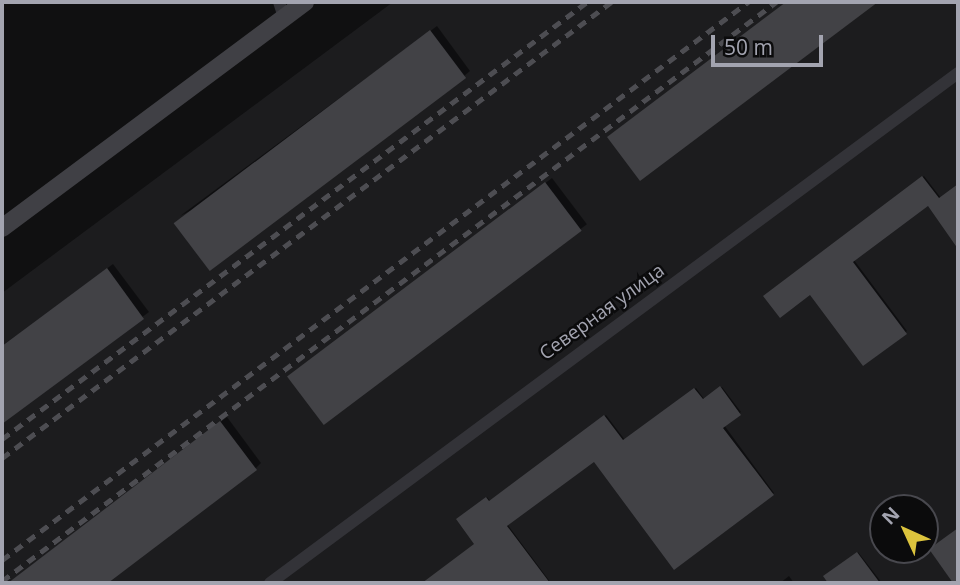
<!DOCTYPE html>
<html>
<head>
<meta charset="utf-8">
<style>
  body { margin:0 }
  #map { position:relative; width:960px; height:585px; overflow:hidden; background:#101011; font-family:"Open Sans",sans-serif }
  div>[style] { position:absolute }
  .built>* { inset:0; background:#1c1c1e }
  .shadow>* { inset:0; background:#0007; transform-origin:0 0 }
  .building>* { inset:0; background:#424246; transform-origin:0 0 }
  .street>* { height:12px; margin:-6px; padding:0 6px; transform-origin:6px; border-radius:6px; background:#333338 }
  .secondary>* { height:18px; margin:-9px; padding:0 9px; transform-origin:9px; border-radius:9px; background:#404045 }
  .rail>* { height:4.5px; margin-top:-2.25px; transform-origin:0; background:repeating-linear-gradient(90deg,#4d4d52 0 9px,transparent 0 16px) }
  span { translate:-50% -50%; white-space:nowrap; text-align:center; line-height:1.15; -webkit-text-stroke:5px #0b0b0c; paint-order:stroke }
  .street-label { font-size:19px; color:#a3a4b0 }
  .frame { position:absolute; inset:0; border:4px solid #a3a4b0; pointer-events:none }
  .north { position:absolute; left:869px; top:494px; width:70px; height:70px; box-sizing:border-box; background:#0b0b0c; border:2px solid #48484e; border-radius:50%; rotate:315deg; font-size:19px; font-weight:700; line-height:28px; text-align:center; color:#a3a4b0 }
  .north::after { content:''; display:block; margin:auto; width:24px; height:32px; background:#dcc43d; clip-path:polygon(50% 0,100% 100%,50% 72%,0 100%) }
  .scale { position:absolute; left:711px; top:35px; width:112px; height:32px; box-sizing:border-box; border:4px solid #a3a4b0; border-top:0; padding-left:9px; font-size:21px; line-height:24px; white-space:nowrap; color:#a3a4b0; -webkit-text-stroke:5px #0b0b0c; paint-order:stroke }
</style>
</head>
<body>
<div id="map">
  <div class="built">
    <div style="clip-path:polygon(evenodd,393px 2px,958px 2px,958px 583px,2px 583px,2px 293px,393px 2px,883px 508px,925px 508px,925px 550px,883px 550px,883px 508px)"></div>
  </div>
  <div class="shadow">
    <div style="clip-path:polygon(437px 26px,470px 71px,464px 76px,180px 216px)"></div>
    <div style="clip-path:polygon(924px 176px,941px 198px,958px 185px,958px 246px,928px 203px,854px 260px,907px 331px,863px 364px,810px 292px,766px 296px)"></div>
    <div style="left:552px;top:178px;width:58px;height:321px;rotate:53deg"></div>
    <div style="clip-path:polygon(113px 264px,149px 312px,2px 422px,2px 346px)"></div>
    <div style="clip-path:polygon(722px 387px,741px 412px,724px 425px,774px 493px,674px 567px,594px 459px,507px 524px,551px 583px,424px 583px,477px 544px,458px 519px,487px 497px,490px 501px,606px 415px,625px 440px,696px 388px,705px 400px)"></div>
    <div style="clip-path:polygon(227px 417px,261px 463px,256px 468px,105px 583px,9px 583px)"></div>
    <div style="clip-path:polygon(858px 552px,882px 583px,830px 583px,826px 577px)"></div>
    <div style="clip-path:polygon(789px 576px,794px 583px,780px 583px)"></div>
  </div>
  <div class="building">
    <div style="clip-path:polygon(786px 2px,878px 2px,640px 181px,607px 137px)"></div>
    <div style="left:430px;top:30px;width:60px;height:321px;rotate:53deg"></div>
    <div style="clip-path:polygon(922px 176px,939px 198px,958px 184px,958px 249px,928px 206px,853px 262px,907px 334px,863px 366px,810px 295px,780px 318px,763px 296px)"></div>
    <div style="left:545px;top:182px;width:61px;height:323px;rotate:53deg"></div>
    <div style="clip-path:polygon(107px 268px,144px 319px,2px 424px,2px 346px)"></div>
    <div style="clip-path:polygon(720px 386px,741px 415px,723px 428px,774px 495px,674px 570px,594px 462px,507px 526px,550px 583px,422px 583px,474px 544px,456px 519px,486px 497px,489px 501px,604px 415px,623px 440px,694px 388px,703px 399px)"></div>
    <div style="clip-path:polygon(220px 421px,257px 470px,108px 583px,8px 583px)"></div>
    <div style="clip-path:polygon(958px 528px,958px 583px,953px 583px,929px 549px)"></div>
    <div style="clip-path:polygon(857px 552px,880px 583px,828px 583px,823px 576px)"></div>
  </div>
  <div class="street">
    <div style="left:279px;top:2px;width:16px;rotate:72deg"></div>
    <div style="left:270px;top:583px;width:856px;rotate:-36.55deg"></div>
  </div>
  <div class="secondary">
    <div style="left:2px;top:228px;width:378px;rotate:-36.7deg"></div>
  </div>
  <div class="rail">
    <div style="left:2px;top:439px;width:730px;rotate:-36.76deg"></div>
    <div style="left:2px;top:458px;width:761px;rotate:-36.82deg"></div>
    <div style="left:2px;top:560px;width:932px;rotate:-36.8deg"></div>
    <div style="left:2px;top:581px;width:967px;rotate:-36.8deg"></div>
  </div>
  <div class="street-label">
    <span style="left:602px;top:312px;rotate:-36deg">Северная улица</span>
  </div>
  <div class="frame"></div>
  <div class="north">N</div>
  <div class="scale">50 m</div>
</div>
</body>
</html>
